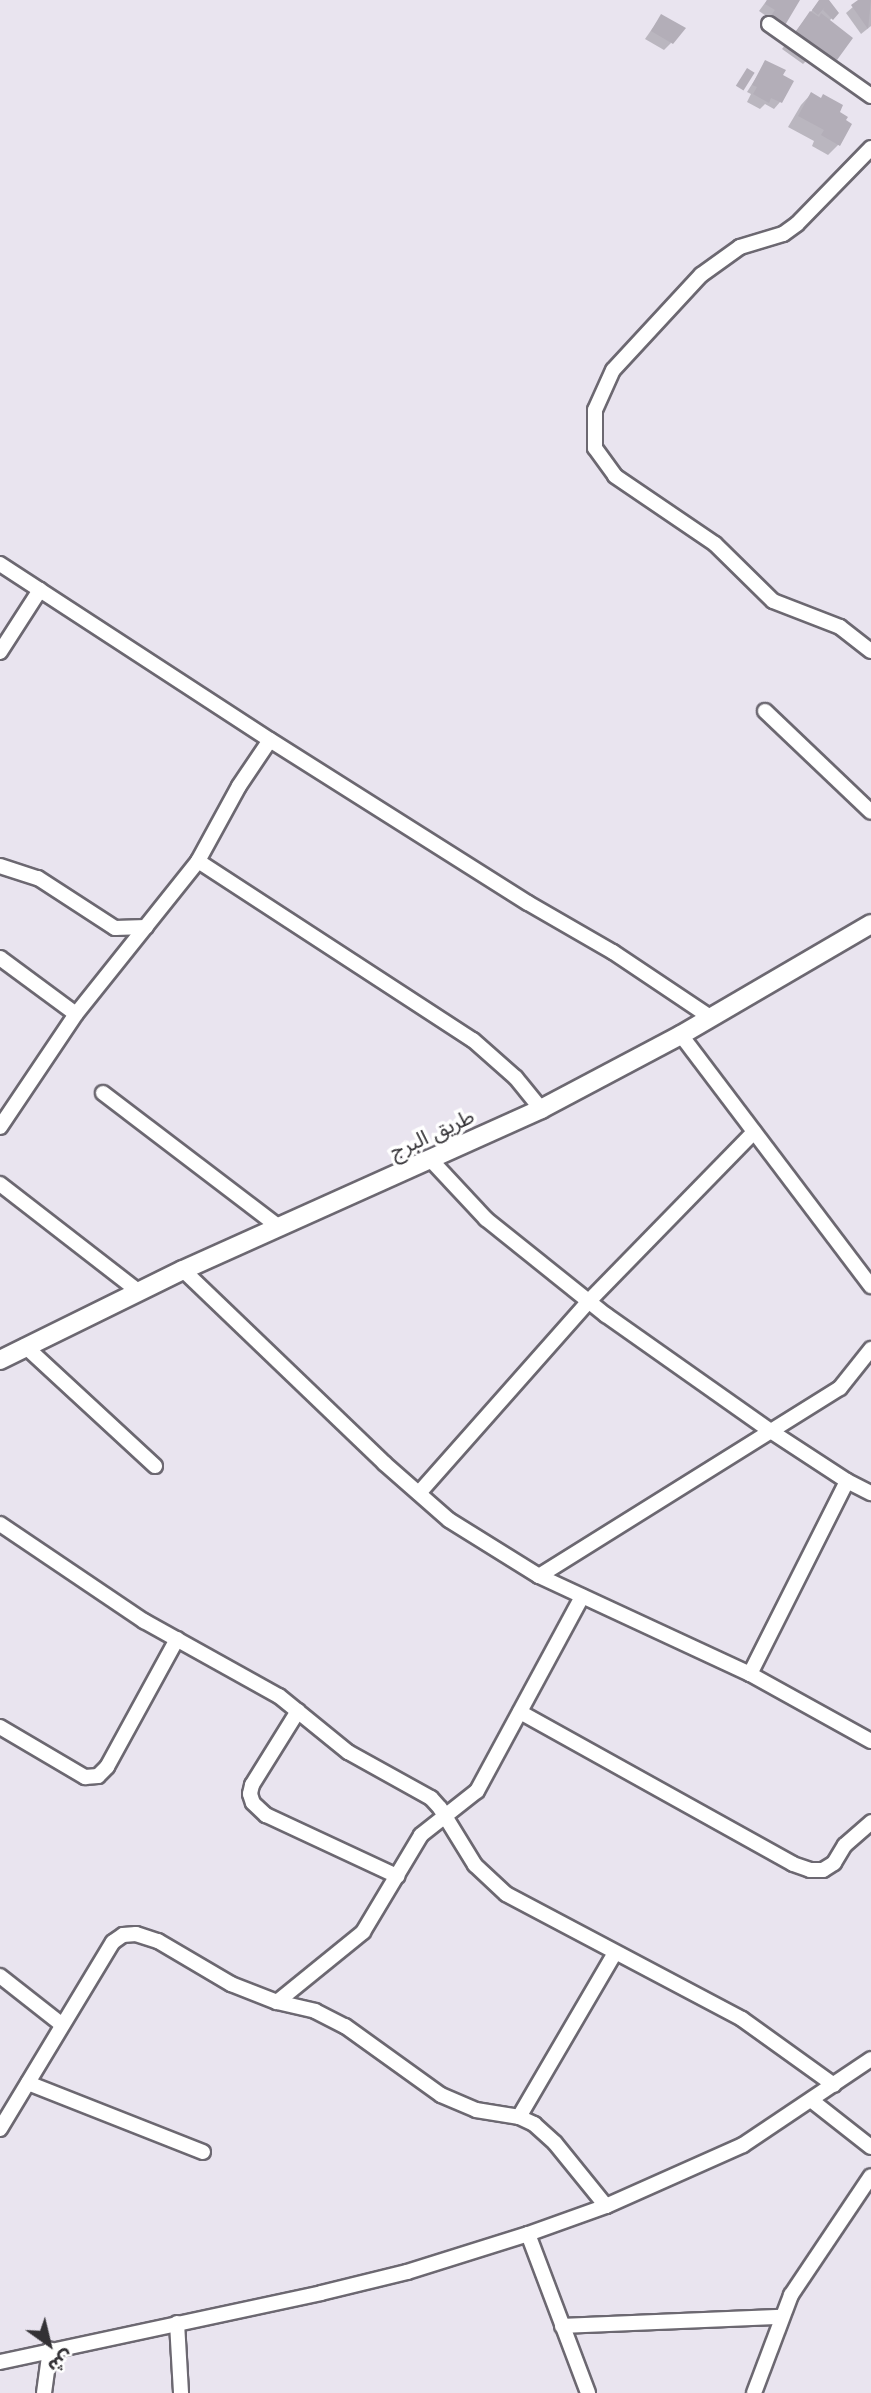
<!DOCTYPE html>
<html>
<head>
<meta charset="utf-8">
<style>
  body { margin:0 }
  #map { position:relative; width:871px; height:2393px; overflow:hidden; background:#e9e4ef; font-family:"Fira Sans","Noto Sans Arabic",sans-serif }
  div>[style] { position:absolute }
  .shadow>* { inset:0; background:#0003 }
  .building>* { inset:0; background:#b3aeb8; transform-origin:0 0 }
  .roads { filter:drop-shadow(2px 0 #6c6871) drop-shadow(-2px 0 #6c6871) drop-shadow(0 2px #6c6871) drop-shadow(0 -2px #6c6871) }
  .minor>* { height:14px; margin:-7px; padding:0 7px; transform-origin:7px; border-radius:7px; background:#fff }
  .tertiary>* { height:18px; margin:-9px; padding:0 9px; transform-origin:9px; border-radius:9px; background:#fff }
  span { translate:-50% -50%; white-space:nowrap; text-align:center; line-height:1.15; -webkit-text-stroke:7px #fff; paint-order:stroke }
  .street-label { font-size:21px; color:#333135 }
  .north { position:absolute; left:14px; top:2309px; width:70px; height:70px; -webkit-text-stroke:5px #fff; paint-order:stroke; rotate:146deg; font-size:19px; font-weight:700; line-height:28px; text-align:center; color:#333135 }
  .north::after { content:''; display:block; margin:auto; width:24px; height:32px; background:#333135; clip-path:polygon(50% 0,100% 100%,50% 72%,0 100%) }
</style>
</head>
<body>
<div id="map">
  <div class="shadow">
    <div style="clip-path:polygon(767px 0,799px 0,765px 25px,769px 18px,759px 11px)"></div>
    <div style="clip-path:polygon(820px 0,827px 0,837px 13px,829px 21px,836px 59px,825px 69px,809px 58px,803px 64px,782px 49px)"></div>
    <div style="clip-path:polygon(861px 0,871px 0,871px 26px,861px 34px,846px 13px)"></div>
    <div style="clip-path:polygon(661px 16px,671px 43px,664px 50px,645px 39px)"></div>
    <div style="clip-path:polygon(766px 62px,781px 76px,780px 102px,774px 109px,765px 104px,760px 109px,747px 102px,751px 94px,747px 92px)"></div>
    <div style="clip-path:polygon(811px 94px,837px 112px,838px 145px,828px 155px,812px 146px,814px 141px,788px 127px,801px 105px)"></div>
  </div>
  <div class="building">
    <div style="clip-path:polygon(767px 0,800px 0,784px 27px,770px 17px,775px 10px,765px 4px)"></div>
    <div style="clip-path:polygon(819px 0,829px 0,839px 13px,833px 20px,823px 10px,825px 7px,818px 15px,812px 10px)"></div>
    <div style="clip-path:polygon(858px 0,871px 0,868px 29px,851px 5px)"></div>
    <div style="clip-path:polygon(810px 11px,819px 17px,821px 13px,853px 38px,837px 60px,820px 48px,815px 54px,792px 37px)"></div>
    <div style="clip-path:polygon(661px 14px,686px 28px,673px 44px,651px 31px)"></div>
    <div style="clip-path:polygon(765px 60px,786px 70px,783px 75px,794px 81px,782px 103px,771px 98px,769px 103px,753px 94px,757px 87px,752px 85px)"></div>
    <div style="left:747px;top:68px;width:9px;height:21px;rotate:32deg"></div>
    <div style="clip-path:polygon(811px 92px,821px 98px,823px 94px,843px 105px,840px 112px,848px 117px,846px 120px,852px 124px,840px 146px,821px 135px,824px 130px,798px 116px)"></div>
  </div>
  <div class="roads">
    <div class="minor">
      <div style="left:769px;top:24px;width:125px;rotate:35.2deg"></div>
      <div style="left:871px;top:148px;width:106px;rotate:134.2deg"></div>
      <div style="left:797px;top:224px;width:17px;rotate:144deg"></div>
      <div style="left:783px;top:234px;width:45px;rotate:163.2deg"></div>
      <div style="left:740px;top:247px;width:48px;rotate:144.3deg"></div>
      <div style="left:701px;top:275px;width:129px;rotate:132.8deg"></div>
      <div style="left:613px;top:370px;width:44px;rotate:114.2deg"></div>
      <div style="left:595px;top:410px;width:38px;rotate:90deg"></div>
      <div style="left:595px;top:448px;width:34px;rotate:54deg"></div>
      <div style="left:615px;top:476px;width:121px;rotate:34.2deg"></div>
      <div style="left:715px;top:544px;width:81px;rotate:44.5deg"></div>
      <div style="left:773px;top:601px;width:72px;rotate:21.2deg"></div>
      <div style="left:840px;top:627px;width:39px;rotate:38deg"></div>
      <div style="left:0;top:564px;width:322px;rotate:33.1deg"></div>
      <div style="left:270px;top:740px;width:305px;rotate:32.3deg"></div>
      <div style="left:528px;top:903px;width:98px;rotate:30deg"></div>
      <div style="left:613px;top:952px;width:117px;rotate:33.8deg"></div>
      <div style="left:0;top:652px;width:74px;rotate:-57.2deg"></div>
      <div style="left:765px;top:711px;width:146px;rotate:43.6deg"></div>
      <div style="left:198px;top:861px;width:328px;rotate:33.1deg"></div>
      <div style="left:473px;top:1040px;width:57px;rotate:41.5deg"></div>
      <div style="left:516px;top:1078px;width:40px;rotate:51deg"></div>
      <div style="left:0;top:866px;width:40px;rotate:18deg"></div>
      <div style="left:38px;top:878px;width:92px;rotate:33deg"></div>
      <div style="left:115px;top:928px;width:31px;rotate:-2deg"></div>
      <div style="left:0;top:958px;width:94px;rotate:36.4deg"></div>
      <div style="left:681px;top:1035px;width:315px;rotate:52.9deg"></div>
      <div style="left:103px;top:1093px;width:221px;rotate:37.3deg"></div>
      <div style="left:0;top:1127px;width:136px;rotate:-56.1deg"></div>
      <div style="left:76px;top:1014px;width:196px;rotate:-51.4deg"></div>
      <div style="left:198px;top:861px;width:85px;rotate:-61.3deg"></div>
      <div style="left:239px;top:786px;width:55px;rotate:-56deg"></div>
      <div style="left:430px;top:1159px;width:82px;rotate:47deg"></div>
      <div style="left:486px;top:1219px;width:154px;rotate:38.7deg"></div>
      <div style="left:606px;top:1315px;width:199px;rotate:35.2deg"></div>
      <div style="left:769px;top:1430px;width:93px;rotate:33.2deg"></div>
      <div style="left:847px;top:1481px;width:27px;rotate:27deg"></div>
      <div style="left:0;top:1184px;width:175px;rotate:37.8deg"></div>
      <div style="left:183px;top:1270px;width:279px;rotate:43.8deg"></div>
      <div style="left:384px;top:1463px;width:86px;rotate:41.2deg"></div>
      <div style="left:449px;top:1520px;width:106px;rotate:31.9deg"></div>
      <div style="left:539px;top:1576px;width:233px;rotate:24.9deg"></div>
      <div style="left:750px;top:1674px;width:138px;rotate:29deg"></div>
      <div style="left:25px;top:1346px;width:177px;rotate:42.7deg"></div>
      <div style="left:419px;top:1493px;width:256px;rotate:-48.5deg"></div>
      <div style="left:589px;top:1301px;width:236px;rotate:-45.7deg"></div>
      <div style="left:0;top:1524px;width:174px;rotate:34deg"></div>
      <div style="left:144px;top:1621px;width:154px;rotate:29.1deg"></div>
      <div style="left:279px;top:1696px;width:89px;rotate:39.1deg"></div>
      <div style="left:348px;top:1752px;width:95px;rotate:29deg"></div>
      <div style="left:431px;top:1798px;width:13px;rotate:48deg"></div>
      <div style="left:440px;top:1808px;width:67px;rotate:58.4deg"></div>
      <div style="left:475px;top:1865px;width:42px;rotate:43.1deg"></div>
      <div style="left:506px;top:1894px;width:267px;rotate:27.9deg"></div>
      <div style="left:742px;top:2019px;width:113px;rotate:35.7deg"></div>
      <div style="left:539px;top:1576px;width:355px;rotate:-32deg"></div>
      <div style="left:840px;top:1388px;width:50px;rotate:-51.5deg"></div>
      <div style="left:750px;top:1674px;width:216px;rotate:-63.3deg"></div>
      <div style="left:298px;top:1711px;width:87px;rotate:121.9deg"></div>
      <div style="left:252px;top:1785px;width:9px;rotate:103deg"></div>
      <div style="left:250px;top:1794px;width:9px;rotate:72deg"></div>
      <div style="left:253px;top:1803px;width:18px;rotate:43deg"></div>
      <div style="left:266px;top:1815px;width:145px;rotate:25deg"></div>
      <div style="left:520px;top:1712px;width:312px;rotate:29.1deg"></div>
      <div style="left:793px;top:1864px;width:18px;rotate:19deg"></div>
      <div style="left:810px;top:1870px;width:13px"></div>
      <div style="left:823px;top:1870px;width:13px;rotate:-32deg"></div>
      <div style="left:834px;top:1863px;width:21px;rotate:-59deg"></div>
      <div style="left:845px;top:1845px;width:35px;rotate:-41deg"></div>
      <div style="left:0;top:1727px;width:99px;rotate:30.5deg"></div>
      <div style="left:85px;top:1777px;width:13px;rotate:-4deg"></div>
      <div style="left:98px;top:1776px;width:13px;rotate:-45deg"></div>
      <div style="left:107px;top:1767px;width:146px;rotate:-61.3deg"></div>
      <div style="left:0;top:1976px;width:78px;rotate:38.2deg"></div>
      <div style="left:277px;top:2002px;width:111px;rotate:-39.1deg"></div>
      <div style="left:363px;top:1932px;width:113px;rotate:-59.1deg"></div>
      <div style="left:421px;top:1835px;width:71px;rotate:-38.2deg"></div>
      <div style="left:477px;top:1791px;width:221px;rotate:-61.6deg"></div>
      <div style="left:28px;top:2083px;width:188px;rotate:21.5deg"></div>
      <div style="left:811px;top:2100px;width:76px;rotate:38.1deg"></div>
      <div style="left:519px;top:2117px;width:190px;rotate:-59.7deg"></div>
      <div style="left:0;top:2129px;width:218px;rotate:-58.9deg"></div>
      <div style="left:113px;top:1942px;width:12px;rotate:-35deg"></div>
      <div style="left:123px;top:1935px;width:13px;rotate:-4deg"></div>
      <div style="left:136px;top:1934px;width:23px;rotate:18deg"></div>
      <div style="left:158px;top:1941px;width:85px;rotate:30.5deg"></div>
      <div style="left:231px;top:1984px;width:49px;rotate:21.4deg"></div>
      <div style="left:277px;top:2002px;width:39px;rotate:13deg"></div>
      <div style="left:315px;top:2011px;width:34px;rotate:27deg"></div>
      <div style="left:345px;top:2026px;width:118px;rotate:35.7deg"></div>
      <div style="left:441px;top:2095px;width:38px;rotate:23deg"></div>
      <div style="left:476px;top:2110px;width:44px;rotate:9.2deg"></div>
      <div style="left:519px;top:2117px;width:17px;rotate:25deg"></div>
      <div style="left:534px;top:2124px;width:28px;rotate:42deg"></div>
      <div style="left:555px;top:2143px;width:81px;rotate:51deg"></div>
      <div style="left:528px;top:2234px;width:170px;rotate:69.3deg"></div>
      <div style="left:177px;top:2323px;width:70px;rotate:86.7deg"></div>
      <div style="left:562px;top:2326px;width:219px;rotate:-2.4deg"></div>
      <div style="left:0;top:2362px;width:328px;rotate:-12.1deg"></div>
      <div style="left:321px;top:2293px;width:89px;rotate:-13.7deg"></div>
      <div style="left:407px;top:2272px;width:127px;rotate:-17.4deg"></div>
      <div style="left:528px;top:2234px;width:83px;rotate:-19.7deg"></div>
      <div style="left:606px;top:2206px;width:150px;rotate:-24deg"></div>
      <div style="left:743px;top:2145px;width:154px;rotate:-33.9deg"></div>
      <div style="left:44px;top:2393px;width:44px;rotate:-82.2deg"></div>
      <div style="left:754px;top:2393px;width:105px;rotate:-69.3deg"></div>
      <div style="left:791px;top:2295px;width:143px;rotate:-56.1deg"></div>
    </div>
    <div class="tertiary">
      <div style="left:0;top:1360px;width:204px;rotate:-26.2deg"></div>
      <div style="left:183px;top:1270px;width:393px;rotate:-24.2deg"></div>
      <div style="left:541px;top:1109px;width:158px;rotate:-27.9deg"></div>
      <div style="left:681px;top:1035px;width:220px;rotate:-30.3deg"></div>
    </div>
  </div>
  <div class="street-label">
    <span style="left:432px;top:1134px;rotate:-25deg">طريق البرج</span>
  </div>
  <div class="north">ش</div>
</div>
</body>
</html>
